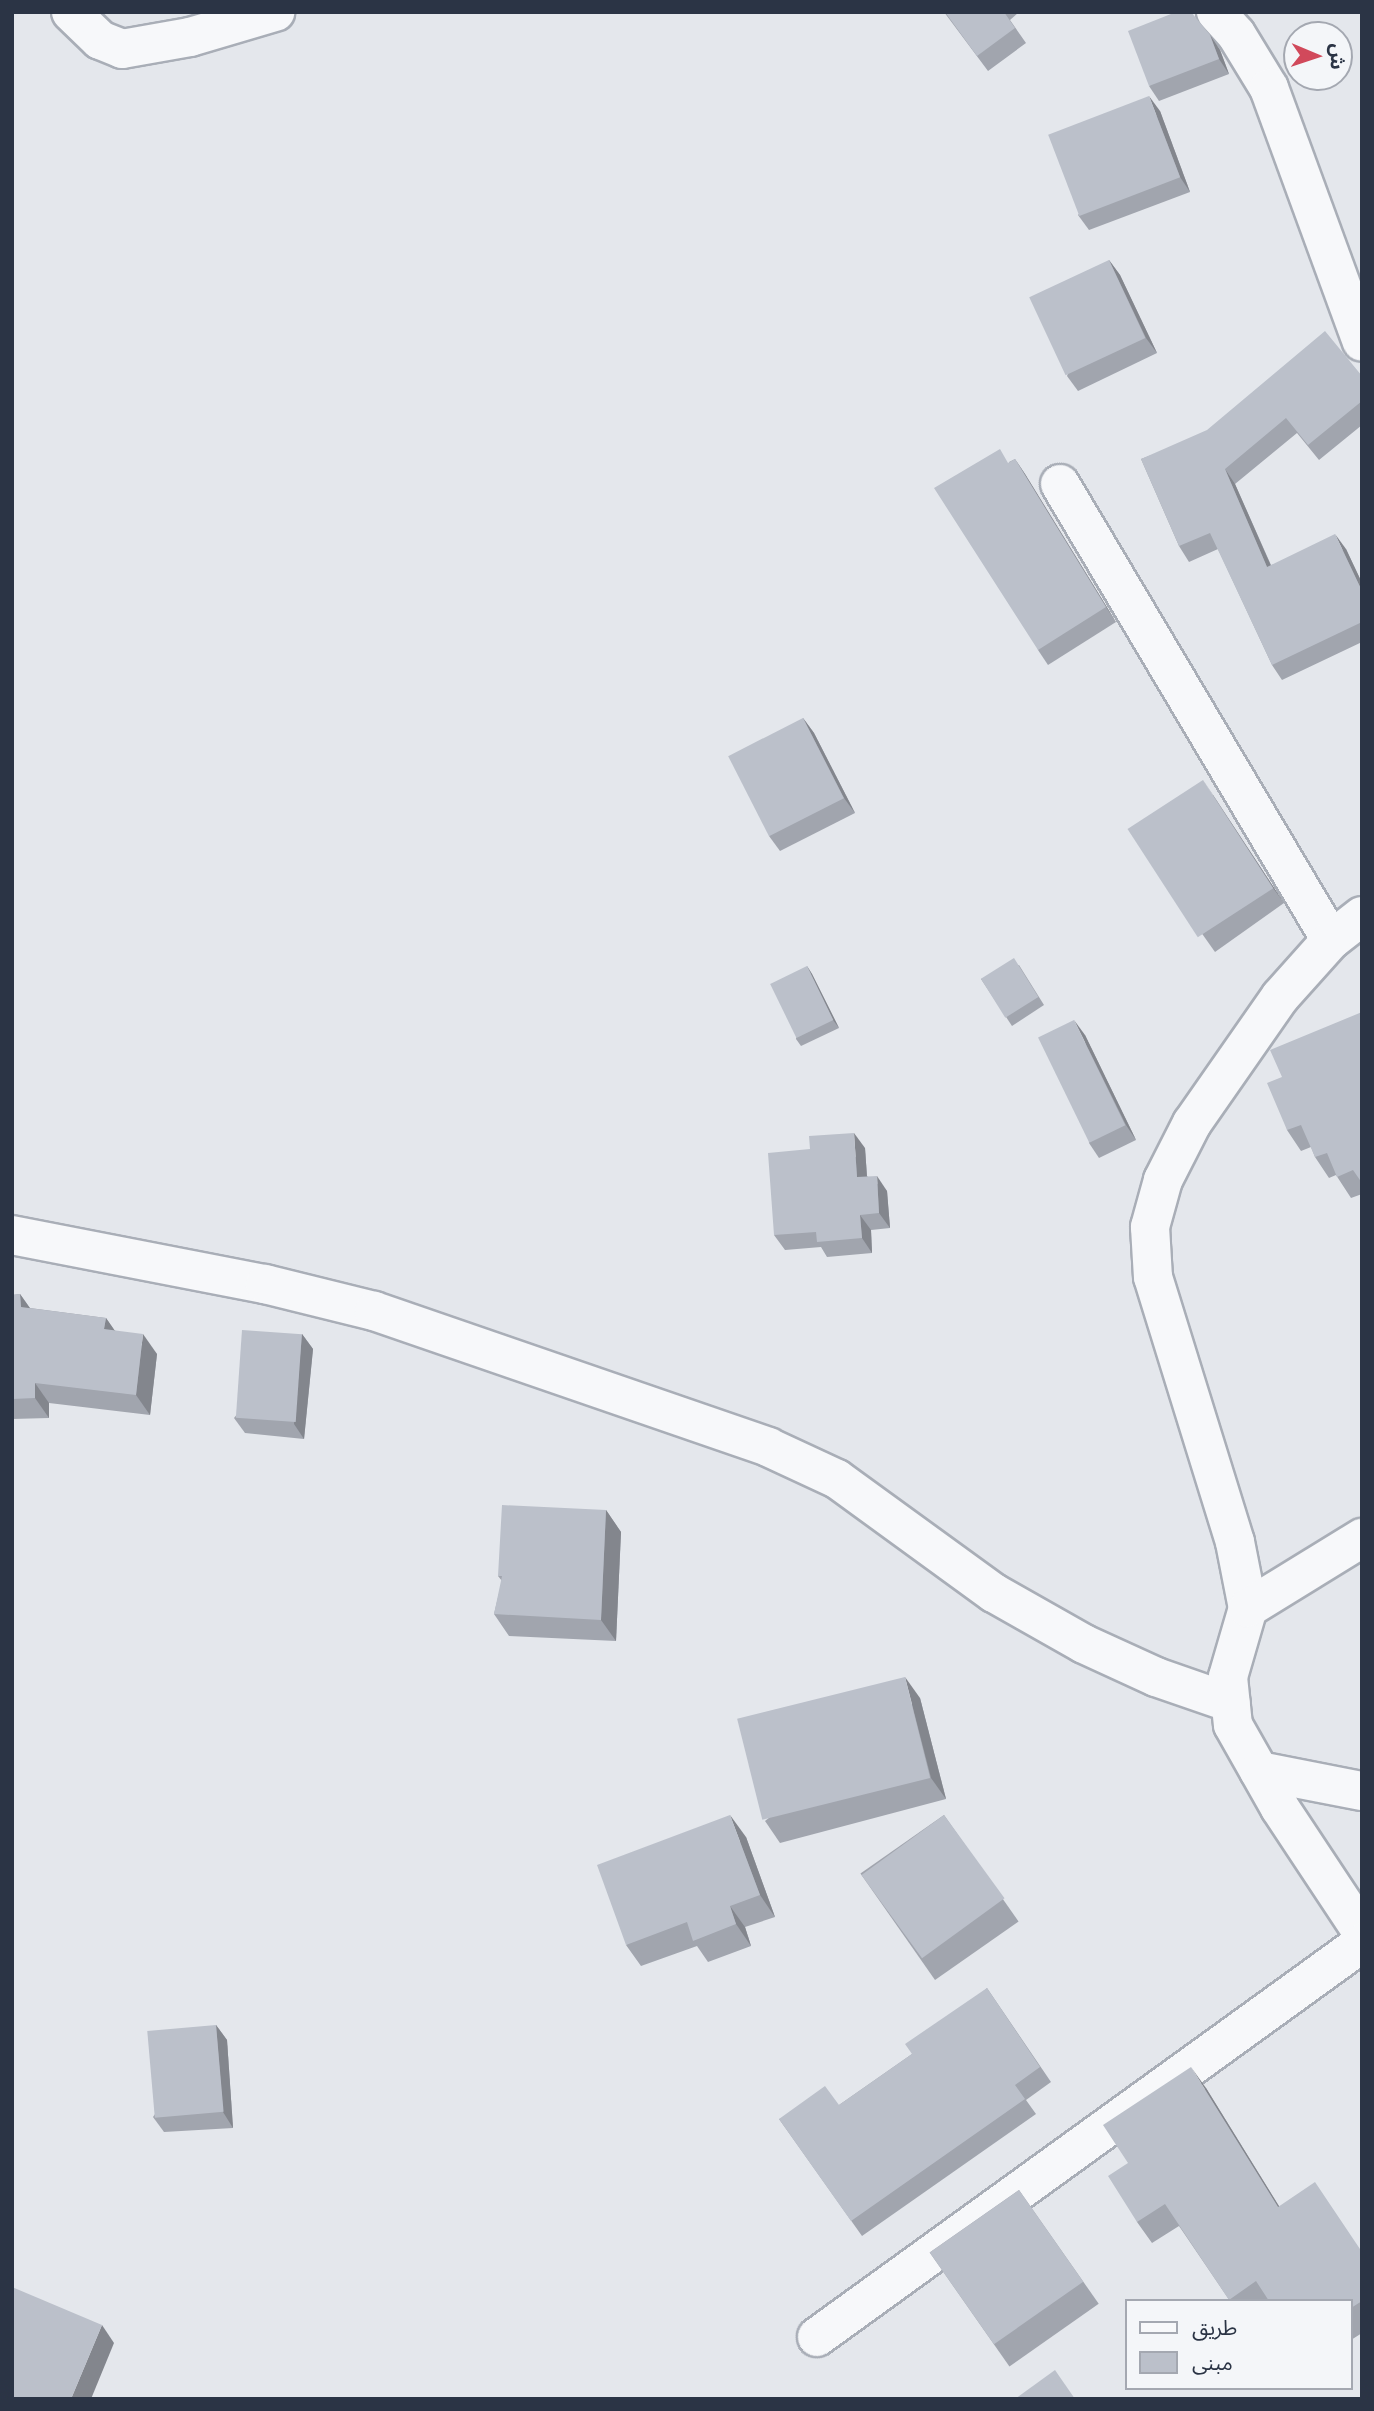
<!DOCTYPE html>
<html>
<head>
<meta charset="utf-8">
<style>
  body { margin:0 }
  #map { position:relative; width:1374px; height:2411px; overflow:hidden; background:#e4e7ec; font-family:Arial,"Noto Sans Arabic",sans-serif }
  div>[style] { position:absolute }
  .roads { filter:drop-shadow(2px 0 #a9aeb7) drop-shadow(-2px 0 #a9aeb7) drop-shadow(0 2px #a9aeb7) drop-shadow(0 -2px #a9aeb7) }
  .street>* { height:38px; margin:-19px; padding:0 19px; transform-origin:19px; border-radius:19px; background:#f7f8fa }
  .wall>* { inset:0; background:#a1a5ae; transform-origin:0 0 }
  .shaded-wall>* { inset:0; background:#83868d }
  .building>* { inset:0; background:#bbc0ca; transform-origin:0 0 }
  span { translate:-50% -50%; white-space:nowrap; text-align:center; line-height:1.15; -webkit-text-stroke:6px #f4f6f9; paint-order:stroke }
  .frame { position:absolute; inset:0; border:14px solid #2b3445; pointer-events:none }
  .legend { position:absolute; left:1125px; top:2299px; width:228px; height:91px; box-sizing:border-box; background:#f4f6f9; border:2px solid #a4a8b1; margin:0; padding:9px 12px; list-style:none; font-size:21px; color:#2b3445 }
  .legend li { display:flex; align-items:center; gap:14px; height:35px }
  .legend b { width:35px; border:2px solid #a4a8b1 }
  .north { position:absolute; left:1283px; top:21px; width:70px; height:70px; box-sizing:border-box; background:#f4f6f9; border:2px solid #a4a8b1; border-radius:50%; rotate:92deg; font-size:19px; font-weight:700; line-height:28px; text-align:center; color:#2b3445 }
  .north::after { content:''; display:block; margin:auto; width:24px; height:32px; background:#d1495b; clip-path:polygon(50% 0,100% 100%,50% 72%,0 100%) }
</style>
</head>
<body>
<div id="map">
  <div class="roads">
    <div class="street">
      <div style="left:71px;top:12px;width:40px;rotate:44deg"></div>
      <div style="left:100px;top:40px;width:24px;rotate:22deg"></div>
      <div style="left:122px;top:49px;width:69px;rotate:-10deg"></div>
      <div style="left:190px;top:37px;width:89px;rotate:-16.4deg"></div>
      <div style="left:1216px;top:12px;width:30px;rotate:48deg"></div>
      <div style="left:1236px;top:34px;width:63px;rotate:58.6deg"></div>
      <div style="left:1269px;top:88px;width:270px;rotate:69.9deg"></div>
      <div style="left:1060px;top:484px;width:530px;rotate:59.28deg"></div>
      <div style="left:1362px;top:916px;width:39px;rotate:142deg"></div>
      <div style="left:1331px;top:940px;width:76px;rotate:131.8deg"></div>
      <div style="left:1280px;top:997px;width:154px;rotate:124.9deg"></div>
      <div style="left:1192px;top:1123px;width:64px;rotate:117deg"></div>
      <div style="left:1163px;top:1180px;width:49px;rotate:105.5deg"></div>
      <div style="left:1150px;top:1227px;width:50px;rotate:86.6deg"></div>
      <div style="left:1153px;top:1277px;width:277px;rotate:72.8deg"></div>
      <div style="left:1235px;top:1542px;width:67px;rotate:78.9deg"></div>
      <div style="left:1248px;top:1608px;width:72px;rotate:106.2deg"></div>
      <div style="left:1228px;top:1677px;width:48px;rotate:84.1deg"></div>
      <div style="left:1233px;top:1725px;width:95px;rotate:60.5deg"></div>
      <div style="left:1280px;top:1808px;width:149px;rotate:56.5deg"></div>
      <div style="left:12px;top:1235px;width:258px;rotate:11deg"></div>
      <div style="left:265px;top:1284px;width:112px;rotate:13.9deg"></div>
      <div style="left:374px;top:1311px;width:417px;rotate:19deg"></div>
      <div style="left:768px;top:1447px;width:76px;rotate:24.9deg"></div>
      <div style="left:837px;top:1479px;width:194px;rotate:36deg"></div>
      <div style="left:994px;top:1593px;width:103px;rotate:29.5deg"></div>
      <div style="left:1084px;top:1644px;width:79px;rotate:24.6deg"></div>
      <div style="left:1156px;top:1677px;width:79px;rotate:19.1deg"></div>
      <div style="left:1248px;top:1608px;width:134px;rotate:-31.6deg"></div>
      <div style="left:1259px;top:1771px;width:105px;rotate:11deg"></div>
      <div style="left:817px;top:2337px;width:673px;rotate:-35.86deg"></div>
    </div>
  </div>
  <div class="wall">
    <div style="clip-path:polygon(944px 12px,1019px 12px,1010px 20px,1026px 43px,988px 71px)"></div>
    <div style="clip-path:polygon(1210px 35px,1220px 50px,1229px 74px,1159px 101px,1149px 86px)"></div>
    <div style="clip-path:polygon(1160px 111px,1190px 192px,1089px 230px,1078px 215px)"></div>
    <div style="clip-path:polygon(1109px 260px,1120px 275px,1157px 353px,1078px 391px,1067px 376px)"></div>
    <div style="clip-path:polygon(1362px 376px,1362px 425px,1319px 460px,1297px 433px,1235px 484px,1271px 565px,1346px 549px,1362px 583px,1362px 642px,1282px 680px,1272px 665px,1218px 549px,1189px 562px,1179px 546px,1141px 459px)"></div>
    <div style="clip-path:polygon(1015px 459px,1025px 474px,1116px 622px,1048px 665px,1038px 650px,1009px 462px)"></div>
    <div style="clip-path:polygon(803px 718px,814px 733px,855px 813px,780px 851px,769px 836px)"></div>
    <div style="clip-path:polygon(1213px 795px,1284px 903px,1215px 952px,1130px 832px)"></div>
    <div style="clip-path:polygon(1019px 965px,1044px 1005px,1012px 1026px,981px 979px)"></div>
    <div style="clip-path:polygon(807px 966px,812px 974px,839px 1028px,801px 1046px,796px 1039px)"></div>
    <div style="clip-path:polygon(1362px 1012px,1362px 1194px,1351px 1198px,1336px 1175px,1329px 1178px,1315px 1157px,1311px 1147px,1301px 1151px,1287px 1130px,1282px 1077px)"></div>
    <div style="clip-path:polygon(1085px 1035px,1136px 1140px,1099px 1158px,1089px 1143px)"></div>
    <div style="clip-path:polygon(865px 1148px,867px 1176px,887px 1191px,890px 1228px,871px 1230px,872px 1253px,827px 1257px,821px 1247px,785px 1250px,774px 1235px)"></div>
    <div style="clip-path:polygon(20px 1294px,30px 1308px,106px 1318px,114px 1330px,157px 1354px,150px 1415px,49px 1403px,49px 1418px,12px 1419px,12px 1295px)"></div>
    <div style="clip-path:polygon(302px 1334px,313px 1349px,304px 1439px,245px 1433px,234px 1418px)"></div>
    <div style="clip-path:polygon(606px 1510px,621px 1532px,616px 1641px,509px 1636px,494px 1614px,502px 1581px,498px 1576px)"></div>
    <div style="clip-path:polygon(920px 1698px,946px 1799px,780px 1843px,765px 1821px)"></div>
    <div style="left:944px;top:1815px;width:130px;height:102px;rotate:55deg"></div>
    <div style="clip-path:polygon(746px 1837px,775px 1917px,745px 1927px,751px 1946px,708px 1962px,697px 1946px,641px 1966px,626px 1945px)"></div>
    <div style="clip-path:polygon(987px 1988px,1051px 2082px,1026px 2100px,1036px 2114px,862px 2236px,779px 2119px,839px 2105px,912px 2054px)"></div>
    <div style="clip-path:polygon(216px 2025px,227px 2040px,233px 2128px,164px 2132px,153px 2117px)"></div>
    <div style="clip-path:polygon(1206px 2088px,1279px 2206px,1362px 2251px,1362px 2333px,1351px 2340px,1351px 2301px,1230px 2301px,1179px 2226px,1152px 2243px,1137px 2222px,1128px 2163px)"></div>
    <div style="left:1019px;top:2190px;width:139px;height:109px;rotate:55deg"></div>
  </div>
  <div class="shaded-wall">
    <div style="clip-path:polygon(1210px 35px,1220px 50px,1229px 74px,1219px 59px)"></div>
    <div style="clip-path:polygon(1149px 96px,1160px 111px,1190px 192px,1180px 177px)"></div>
    <div style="clip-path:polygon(1109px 260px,1120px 275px,1157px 353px,1146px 338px)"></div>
    <div style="clip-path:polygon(1015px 459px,1025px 474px,1116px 622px,1106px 607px)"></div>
    <div style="clip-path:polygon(1225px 469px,1235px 484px,1278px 582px,1267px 567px)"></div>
    <div style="clip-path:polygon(1335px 534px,1346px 549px,1362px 583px,1362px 591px)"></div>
    <div style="clip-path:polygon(803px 718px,814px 733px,855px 813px,844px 798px)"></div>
    <div style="clip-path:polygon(1203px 780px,1213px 795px,1284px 903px,1273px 888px)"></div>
    <div style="clip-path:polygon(807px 966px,812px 974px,839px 1028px,833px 1020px)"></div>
    <div style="clip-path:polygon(1074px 1020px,1085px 1035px,1136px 1140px,1126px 1125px)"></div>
    <div style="clip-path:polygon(854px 1133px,865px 1148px,868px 1192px,857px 1177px)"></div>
    <div style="clip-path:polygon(877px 1176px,887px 1191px,890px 1228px,879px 1213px)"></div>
    <div style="clip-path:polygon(860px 1215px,871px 1230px,872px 1253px,862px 1238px)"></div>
    <div style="clip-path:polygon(20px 1294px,34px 1314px,21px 1307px)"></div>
    <div style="clip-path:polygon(106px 1318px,120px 1338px,104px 1329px)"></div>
    <div style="clip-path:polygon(143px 1334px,157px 1354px,150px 1415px,136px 1395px)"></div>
    <div style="clip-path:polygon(302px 1334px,313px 1349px,304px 1439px,294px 1424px)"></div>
    <div style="clip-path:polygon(35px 1383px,49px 1403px,49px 1418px,35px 1398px)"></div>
    <div style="clip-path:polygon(606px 1510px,621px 1532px,616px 1641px,601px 1620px)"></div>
    <div style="clip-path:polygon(905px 1677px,920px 1698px,946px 1799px,931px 1778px)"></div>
    <div style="clip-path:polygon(730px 1815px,746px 1837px,775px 1917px,760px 1895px)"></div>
    <div style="clip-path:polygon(730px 1906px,745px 1927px,751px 1946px,736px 1924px)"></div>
    <div style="clip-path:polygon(216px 2025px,227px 2040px,233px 2128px,223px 2112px)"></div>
    <div style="clip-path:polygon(1191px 2067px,1206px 2088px,1293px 2229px,1278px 2207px)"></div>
    <div style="clip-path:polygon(102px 2325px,114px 2343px,91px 2399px,71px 2399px)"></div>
  </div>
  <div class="building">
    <div style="clip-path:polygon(945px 12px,1004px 12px,1015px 28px,977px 56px)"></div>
    <div style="clip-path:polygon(1176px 12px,1191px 12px,1210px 35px,1219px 59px,1149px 86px,1128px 31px)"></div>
    <div style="left:1149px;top:96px;width:87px;height:108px;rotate:69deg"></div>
    <div style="left:1109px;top:260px;width:86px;height:88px;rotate:65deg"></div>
    <div style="clip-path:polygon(1325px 331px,1362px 376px,1362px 401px,1308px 445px,1286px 418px,1225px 469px,1267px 567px,1335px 534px,1362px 591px,1362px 622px,1272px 665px,1210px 533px,1179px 546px,1141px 459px,1207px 430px)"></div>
    <div style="clip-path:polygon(1000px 449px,1008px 463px,1015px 459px,1106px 607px,1038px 650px,934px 488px)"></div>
    <div style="left:803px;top:718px;width:90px;height:84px;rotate:63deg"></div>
    <div style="left:1203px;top:780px;width:129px;height:90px;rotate:57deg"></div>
    <div style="left:1014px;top:958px;width:46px;height:39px;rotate:58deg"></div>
    <div style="left:807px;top:966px;width:60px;height:41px;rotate:64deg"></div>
    <div style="clip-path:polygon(1362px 1012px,1362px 1183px,1353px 1170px,1337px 1177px,1327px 1153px,1315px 1157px,1301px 1125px,1287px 1130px,1267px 1083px,1282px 1077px,1270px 1050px)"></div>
    <div style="left:1074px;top:1020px;width:117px;height:40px;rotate:64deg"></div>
    <div style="clip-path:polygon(854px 1133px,857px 1177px,877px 1176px,879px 1213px,860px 1215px,862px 1238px,817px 1242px,816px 1232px,774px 1235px,768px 1153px,810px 1149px,809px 1136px)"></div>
    <div style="clip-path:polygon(20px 1294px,21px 1307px,106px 1318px,104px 1329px,143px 1334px,136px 1395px,35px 1383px,35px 1398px,12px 1399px,12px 1295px)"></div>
    <div style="left:242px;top:1330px;width:60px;height:88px;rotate:4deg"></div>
    <div style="clip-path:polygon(502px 1505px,606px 1510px,601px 1620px,494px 1614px,502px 1576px,498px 1576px)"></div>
    <div style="left:905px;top:1677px;width:104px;height:173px;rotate:76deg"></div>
    <div style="clip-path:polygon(730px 1815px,760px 1895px,730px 1906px,736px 1924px,693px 1941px,687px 1922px,626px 1945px,597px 1865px)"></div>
    <div style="left:944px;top:1815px;width:103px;height:102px;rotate:54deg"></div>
    <div style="clip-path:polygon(987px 1988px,1040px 2067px,1015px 2085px,1025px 2099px,851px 2221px,779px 2119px,825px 2086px,839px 2105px,912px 2054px,905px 2044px)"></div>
    <div style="left:216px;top:2025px;width:87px;height:69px;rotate:85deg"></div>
    <div style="clip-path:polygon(1191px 2067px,1278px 2207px,1315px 2182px,1362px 2252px,1362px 2301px,1351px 2308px,1351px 2301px,1269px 2301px,1256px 2281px,1229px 2300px,1165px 2204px,1137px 2222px,1108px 2176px,1128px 2163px,1103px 2125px)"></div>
    <div style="left:1019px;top:2190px;width:112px;height:109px;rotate:55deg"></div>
    <div style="clip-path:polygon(12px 2287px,102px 2325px,71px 2399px,12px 2399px)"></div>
    <div style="clip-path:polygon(1055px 2370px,1075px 2399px,1015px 2399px)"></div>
  </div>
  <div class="frame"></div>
  <ul class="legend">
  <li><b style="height:9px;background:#f7f8fa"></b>طريق</li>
  <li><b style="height:19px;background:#bbc0ca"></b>مبنى</li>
  </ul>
  <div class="north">ش</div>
</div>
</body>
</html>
